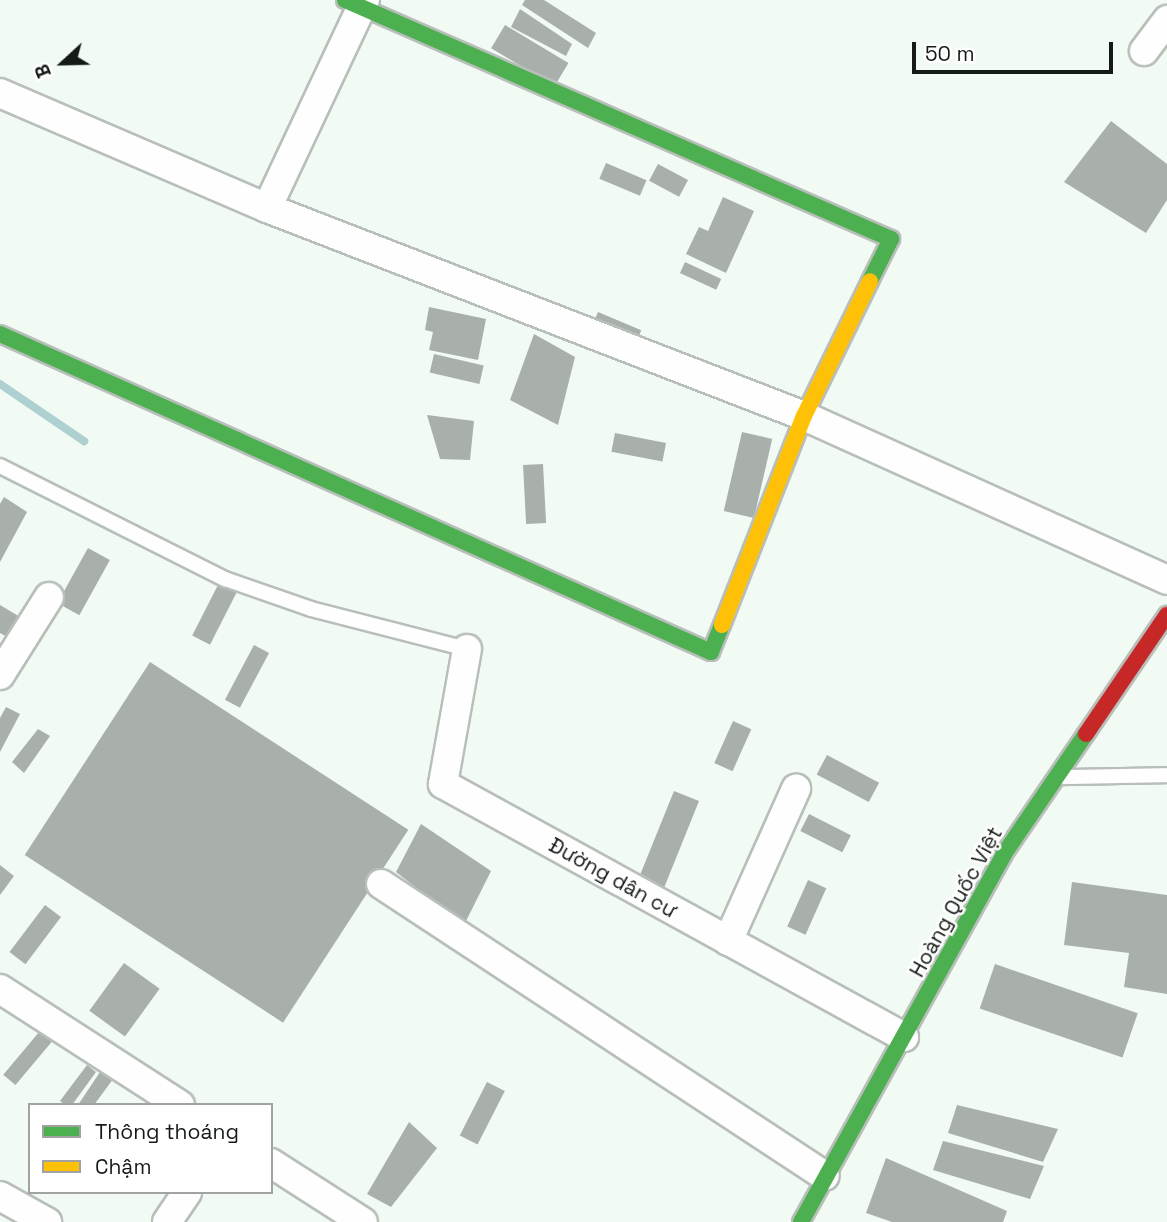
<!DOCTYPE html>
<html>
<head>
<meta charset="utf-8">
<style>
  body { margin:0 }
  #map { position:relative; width:1167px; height:1222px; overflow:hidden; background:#f2faf4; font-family:"Space Grotesk",sans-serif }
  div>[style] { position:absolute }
  .stream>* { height:8px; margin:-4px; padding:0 4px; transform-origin:4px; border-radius:4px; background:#aed0d0 }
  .building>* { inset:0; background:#a9b0ac; transform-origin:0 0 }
  .roads { filter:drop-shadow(2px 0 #b8beb9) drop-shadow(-2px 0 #b8beb9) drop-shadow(0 2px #b8beb9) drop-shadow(0 -2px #b8beb9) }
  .lane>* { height:14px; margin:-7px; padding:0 7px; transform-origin:7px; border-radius:7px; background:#fdfefd }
  .street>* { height:28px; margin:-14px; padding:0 14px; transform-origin:14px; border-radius:14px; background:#fdfefd }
  .fast>* { height:16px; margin:-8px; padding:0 8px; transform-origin:8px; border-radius:8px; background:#4caf50 }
  .slow>* { height:16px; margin:-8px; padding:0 8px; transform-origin:8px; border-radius:8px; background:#ffc107 }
  .jam>* { height:16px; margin:-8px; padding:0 8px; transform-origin:8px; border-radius:8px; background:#c62828 }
  span { translate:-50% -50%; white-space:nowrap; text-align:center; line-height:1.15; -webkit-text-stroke:5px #fff; paint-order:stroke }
  .street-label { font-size:21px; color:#151a16 }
  .legend { position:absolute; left:28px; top:1103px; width:245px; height:91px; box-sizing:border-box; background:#fff; border:2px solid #a1a3a2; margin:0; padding:9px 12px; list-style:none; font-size:21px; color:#151a16 }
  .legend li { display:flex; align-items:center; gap:14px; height:35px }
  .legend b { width:35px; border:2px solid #a1a3a2 }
  .north { position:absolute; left:28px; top:28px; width:70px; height:70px; -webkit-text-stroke:5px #fff; paint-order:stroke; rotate:248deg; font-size:19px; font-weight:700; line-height:28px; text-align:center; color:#151a16 }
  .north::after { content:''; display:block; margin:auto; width:24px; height:32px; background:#151a16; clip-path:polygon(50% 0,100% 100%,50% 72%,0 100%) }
  .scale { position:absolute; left:912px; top:42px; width:201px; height:32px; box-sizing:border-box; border:4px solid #151a16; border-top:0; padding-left:9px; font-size:21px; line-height:24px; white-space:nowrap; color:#151a16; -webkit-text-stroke:5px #fff; paint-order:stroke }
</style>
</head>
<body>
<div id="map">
  <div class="stream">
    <div style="left:0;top:384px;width:102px;rotate:34.2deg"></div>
  </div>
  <div class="building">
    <div style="clip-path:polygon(525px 0,544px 0,596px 33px,588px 48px,522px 5px)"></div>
    <div style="clip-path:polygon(520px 9px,572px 44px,566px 56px,511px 27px)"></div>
    <div style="left:505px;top:25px;width:74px;height:27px;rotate:31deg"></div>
    <div style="clip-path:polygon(1111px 121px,1167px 164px,1167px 200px,1146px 233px,1064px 182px)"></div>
    <div style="left:606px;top:163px;width:44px;height:17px;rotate:23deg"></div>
    <div style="left:658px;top:164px;width:34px;height:19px;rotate:28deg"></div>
    <div style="clip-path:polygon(723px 197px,754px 211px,726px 273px,686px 254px,699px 227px,708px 231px)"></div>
    <div style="left:685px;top:262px;width:40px;height:12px;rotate:25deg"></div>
    <div style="clip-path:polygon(429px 307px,486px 319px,478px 360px,429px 350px,433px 332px,425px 330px)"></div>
    <div style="left:598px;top:312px;width:47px;height:21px;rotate:23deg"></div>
    <div style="clip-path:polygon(534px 334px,575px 357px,558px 425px,510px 400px)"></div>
    <div style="left:434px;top:354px;width:51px;height:19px;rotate:13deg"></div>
    <div style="clip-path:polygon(427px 415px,474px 421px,470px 460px,440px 459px)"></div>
    <div style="left:742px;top:432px;width:31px;height:81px;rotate:13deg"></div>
    <div style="left:615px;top:433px;width:52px;height:19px;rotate:11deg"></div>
    <div style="left:543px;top:464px;width:59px;height:20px;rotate:87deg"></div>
    <div style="clip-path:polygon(4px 497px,27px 512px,0 562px,0 504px)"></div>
    <div style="left:88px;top:548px;width:25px;height:63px;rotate:29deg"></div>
    <div style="left:219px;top:583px;width:20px;height:59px;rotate:27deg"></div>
    <div style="clip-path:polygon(0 605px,20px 617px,9px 638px,0 633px)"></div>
    <div style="left:254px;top:645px;width:17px;height:62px;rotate:28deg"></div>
    <div style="left:150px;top:662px;width:308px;height:230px;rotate:33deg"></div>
    <div style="clip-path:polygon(6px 707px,20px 714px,0 752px,0 718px)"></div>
    <div style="left:733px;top:721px;width:20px;height:46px;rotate:24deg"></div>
    <div style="clip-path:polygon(38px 729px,50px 736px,24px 773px,12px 762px)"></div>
    <div style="left:827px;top:755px;width:59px;height:22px;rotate:28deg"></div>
    <div style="left:674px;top:791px;width:27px;height:95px;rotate:22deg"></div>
    <div style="left:809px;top:814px;width:47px;height:19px;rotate:27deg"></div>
    <div style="clip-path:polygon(421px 824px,491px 871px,464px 925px,396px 872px)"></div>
    <div style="clip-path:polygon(0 865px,14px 876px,0 895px)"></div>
    <div style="left:808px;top:880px;width:20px;height:51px;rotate:24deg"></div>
    <div style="clip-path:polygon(1072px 882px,1167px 895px,1167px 994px,1124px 987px,1129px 953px,1064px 945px)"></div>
    <div style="left:45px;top:905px;width:20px;height:59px;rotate:37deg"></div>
    <div style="left:124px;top:963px;width:44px;height:59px;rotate:36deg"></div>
    <div style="left:995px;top:964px;width:151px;height:47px;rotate:19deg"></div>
    <div style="left:45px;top:1025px;width:16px;height:65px;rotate:40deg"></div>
    <div style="clip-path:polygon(87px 1065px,96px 1072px,72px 1105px,65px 1105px,60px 1101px)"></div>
    <div style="clip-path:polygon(104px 1066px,116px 1075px,94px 1105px,78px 1105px)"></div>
    <div style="left:487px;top:1082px;width:20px;height:60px;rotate:27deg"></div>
    <div style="clip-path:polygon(957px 1105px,1058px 1129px,1043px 1162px,948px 1133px)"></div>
    <div style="clip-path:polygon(409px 1122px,437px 1148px,391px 1207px,367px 1194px)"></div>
    <div style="clip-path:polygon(943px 1141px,1044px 1166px,1030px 1199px,933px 1170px)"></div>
    <div style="clip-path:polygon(886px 1158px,1007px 1211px,1003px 1222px,892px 1222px,866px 1213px)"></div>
  </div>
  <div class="roads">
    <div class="lane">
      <div style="left:0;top:466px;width:252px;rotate:26.7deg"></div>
      <div style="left:225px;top:579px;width:91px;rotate:19.2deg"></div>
      <div style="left:311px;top:609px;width:161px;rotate:14.4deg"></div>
      <div style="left:1064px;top:777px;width:103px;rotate:-1.1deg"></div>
    </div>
    <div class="street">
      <div style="left:1144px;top:51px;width:39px;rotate:-53deg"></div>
      <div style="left:0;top:93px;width:291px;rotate:23.3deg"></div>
      <div style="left:267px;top:208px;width:576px;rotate:21.17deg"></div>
      <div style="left:804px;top:416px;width:398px;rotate:24.3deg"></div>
      <div style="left:267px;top:208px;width:230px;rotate:-64.8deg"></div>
      <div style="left:467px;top:649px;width:137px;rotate:100.1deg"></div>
      <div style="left:443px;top:784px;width:526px;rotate:28.76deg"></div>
      <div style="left:0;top:675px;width:92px;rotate:-57.9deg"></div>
      <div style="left:381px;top:884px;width:531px;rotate:33.33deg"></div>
      <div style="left:728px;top:941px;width:167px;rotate:-65.9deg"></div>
      <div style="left:0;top:989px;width:214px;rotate:32.8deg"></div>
      <div style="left:271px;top:1163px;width:109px;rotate:32.7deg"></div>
      <div style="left:0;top:1196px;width:54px;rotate:29deg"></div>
      <div style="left:167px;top:1222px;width:36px;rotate:-56deg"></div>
    </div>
    <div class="fast">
      <div style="left:345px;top:0;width:596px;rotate:23.64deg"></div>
      <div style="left:891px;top:239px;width:47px;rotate:116.6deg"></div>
      <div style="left:0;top:334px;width:779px;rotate:24.1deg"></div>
      <div style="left:711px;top:652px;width:29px;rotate:-68deg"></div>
      <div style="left:801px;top:1222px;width:420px;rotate:-61.1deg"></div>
      <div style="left:1004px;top:854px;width:145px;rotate:-55.7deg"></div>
    </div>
    <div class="slow">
      <div style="left:722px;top:625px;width:225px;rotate:-68.6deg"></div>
      <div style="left:804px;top:416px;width:150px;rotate:-63.9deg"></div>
    </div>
    <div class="jam">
      <div style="left:1086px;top:734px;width:144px;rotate:-55.8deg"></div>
    </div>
  </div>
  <div class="street-label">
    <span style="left:613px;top:878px;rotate:29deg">Đường dân cư</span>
    <span style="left:956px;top:902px;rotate:-61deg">Hoàng Quốc Việt</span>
  </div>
  <ul class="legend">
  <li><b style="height:9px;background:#4caf50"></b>Thông thoáng</li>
  <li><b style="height:9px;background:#ffc107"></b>Chậm</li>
  </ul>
  <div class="north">B</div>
  <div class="scale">50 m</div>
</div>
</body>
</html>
